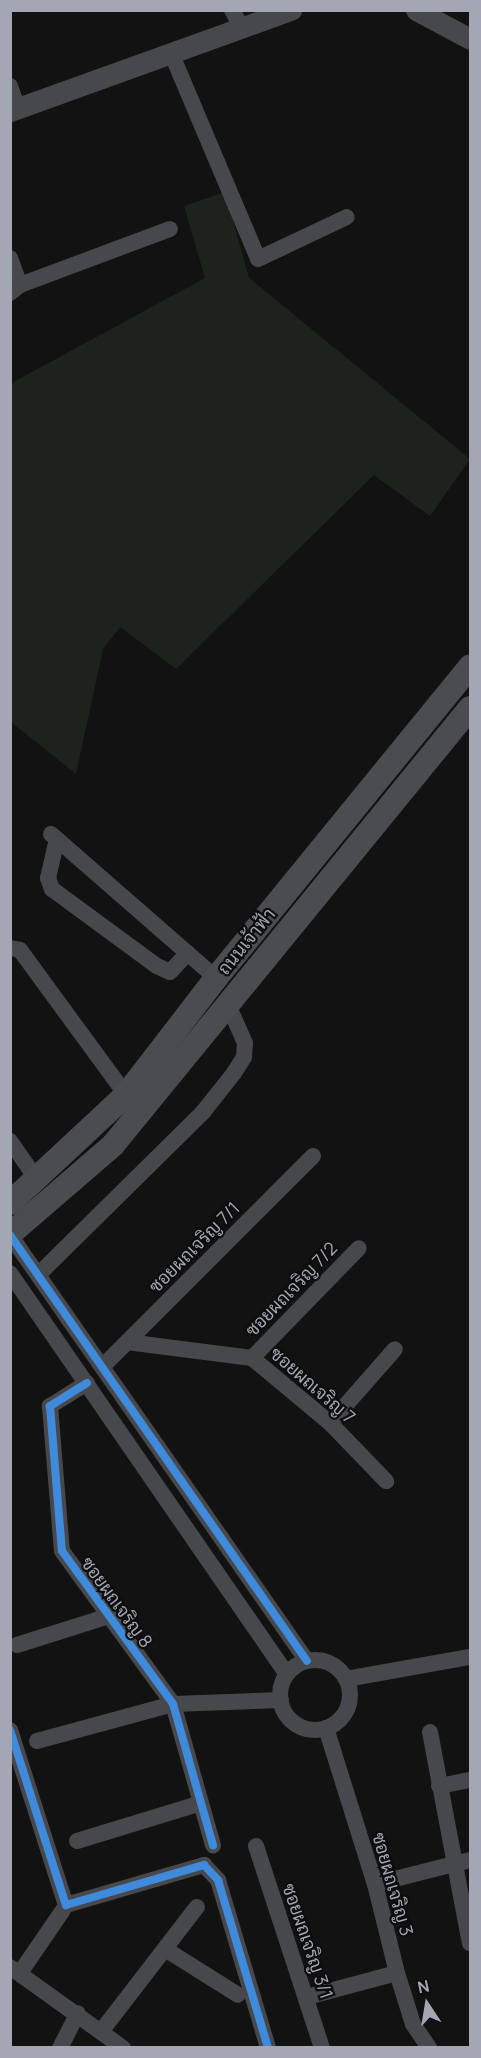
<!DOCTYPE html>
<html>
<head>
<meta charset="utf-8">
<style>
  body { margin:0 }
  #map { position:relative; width:481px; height:2058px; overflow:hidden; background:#121213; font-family:Manrope,Sarabun,sans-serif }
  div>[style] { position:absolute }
  .green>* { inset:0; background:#1c231d }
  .minor>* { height:16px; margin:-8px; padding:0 8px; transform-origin:8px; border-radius:8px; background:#47484b }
  .minor>.ring { margin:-8px; padding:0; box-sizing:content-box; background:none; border:16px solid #47484b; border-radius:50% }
  .tertiary>* { height:21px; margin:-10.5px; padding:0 10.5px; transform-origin:10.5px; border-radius:10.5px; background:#47484b }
  .secondary>* { height:24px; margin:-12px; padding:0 12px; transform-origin:12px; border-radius:12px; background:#4b4c4f }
  .cycleway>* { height:8px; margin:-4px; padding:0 4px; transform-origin:4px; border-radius:4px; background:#408adc }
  span { translate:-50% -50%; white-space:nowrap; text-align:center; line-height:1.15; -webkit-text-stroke:4.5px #0d0d0e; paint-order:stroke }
  .street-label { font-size:18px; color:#a3a7b4 }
  .frame { position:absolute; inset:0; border:12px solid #a3a7b4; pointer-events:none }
  .north { position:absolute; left:397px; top:1974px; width:60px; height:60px; -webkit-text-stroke:4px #0d0d0e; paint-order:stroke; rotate:348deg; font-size:16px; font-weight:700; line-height:24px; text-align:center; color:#a3a7b4 }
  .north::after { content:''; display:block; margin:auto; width:21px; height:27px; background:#a3a7b4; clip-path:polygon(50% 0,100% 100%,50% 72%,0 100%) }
</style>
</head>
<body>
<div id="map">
  <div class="green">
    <div style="clip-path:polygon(225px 192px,249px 278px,470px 459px,430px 516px,374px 475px,176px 669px,120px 627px,103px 649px,76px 774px,11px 722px,10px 384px,205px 278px,184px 206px)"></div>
  </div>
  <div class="minor">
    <div style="left:232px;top:10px;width:23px;rotate:61deg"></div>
    <div style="left:172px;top:55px;width:221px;rotate:67.1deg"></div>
    <div style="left:258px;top:259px;width:98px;rotate:-25.3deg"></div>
    <div style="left:10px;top:86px;width:24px;rotate:71deg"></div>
    <div style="left:10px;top:258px;width:29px;rotate:70deg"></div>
    <div style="left:10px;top:293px;width:13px;rotate:-39deg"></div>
    <div style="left:20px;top:285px;width:160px;rotate:-20.5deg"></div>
    <div style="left:51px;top:834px;width:219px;rotate:41.1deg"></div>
    <div style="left:57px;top:839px;width:40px;rotate:103deg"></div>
    <div style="left:48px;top:878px;width:12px;rotate:70deg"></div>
    <div style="left:52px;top:889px;width:130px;rotate:36.3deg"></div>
    <div style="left:157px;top:966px;width:14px;rotate:25deg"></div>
    <div style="left:170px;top:972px;width:26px;rotate:-47deg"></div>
    <div style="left:10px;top:948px;width:10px;rotate:11deg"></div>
    <div style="left:20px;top:950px;width:180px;rotate:53.8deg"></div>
    <div style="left:10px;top:1141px;width:49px;rotate:55deg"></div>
    <div style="left:10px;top:1235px;width:519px;rotate:55.12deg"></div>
    <div style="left:10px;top:1273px;width:487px;rotate:55.4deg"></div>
    <div style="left:39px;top:1274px;width:231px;rotate:-44.6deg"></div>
    <div style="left:203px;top:1112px;width:50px;rotate:-51.5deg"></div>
    <div style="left:234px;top:1073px;width:19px;rotate:-58deg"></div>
    <div style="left:244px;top:1057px;width:14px;rotate:-86deg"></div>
    <div style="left:245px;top:1043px;width:39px;rotate:-114deg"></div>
    <div style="left:127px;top:1342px;width:126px;rotate:7.3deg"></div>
    <div style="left:252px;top:1358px;width:102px;rotate:39.8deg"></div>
    <div style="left:330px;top:1423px;width:81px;rotate:46deg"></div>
    <div style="left:252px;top:1358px;width:153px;rotate:-45.8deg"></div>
    <div style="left:103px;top:1366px;width:297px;rotate:-45deg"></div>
    <div style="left:87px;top:1383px;width:44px;rotate:148.1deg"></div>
    <div style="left:50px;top:1406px;width:145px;rotate:85.3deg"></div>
    <div style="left:62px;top:1551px;width:189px;rotate:54deg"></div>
    <div style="left:173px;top:1704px;width:147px;rotate:74.2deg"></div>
    <div style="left:330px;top:1423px;width:98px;rotate:-48.7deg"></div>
    <div style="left:17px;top:1645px;width:96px;rotate:-17.5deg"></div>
    <div class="ring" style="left:280px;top:1660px;width:54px;height:54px"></div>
    <div style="left:346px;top:1679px;width:126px;rotate:-10.1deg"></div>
    <div style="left:326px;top:1728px;width:164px;rotate:72.6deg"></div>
    <div style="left:375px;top:1884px;width:92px;rotate:76.1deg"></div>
    <div style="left:397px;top:1973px;width:53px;rotate:72.6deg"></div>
    <div style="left:413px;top:2024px;width:29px;rotate:56deg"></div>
    <div style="left:10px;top:1730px;width:184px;rotate:72.3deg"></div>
    <div style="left:66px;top:1905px;width:144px;rotate:-16.2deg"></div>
    <div style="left:204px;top:1865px;width:21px;rotate:47deg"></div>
    <div style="left:218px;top:1880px;width:175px;rotate:73.4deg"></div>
    <div style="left:430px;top:1732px;width:215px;rotate:79.3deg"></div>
    <div style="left:37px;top:1741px;width:141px;rotate:-15.2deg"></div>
    <div style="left:173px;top:1704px;width:108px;rotate:-2.1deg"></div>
    <div style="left:439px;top:1786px;width:32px;rotate:-11deg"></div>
    <div style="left:77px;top:1841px;width:127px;rotate:-17deg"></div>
    <div style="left:256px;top:1846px;width:213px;rotate:71.9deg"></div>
    <div style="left:375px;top:1884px;width:98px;rotate:-14.2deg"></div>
    <div style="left:165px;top:1949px;width:86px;rotate:32.2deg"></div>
    <div style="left:10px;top:1967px;width:139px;rotate:35.6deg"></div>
    <div style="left:20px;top:1973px;width:76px;rotate:-55.7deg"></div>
    <div style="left:307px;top:1997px;width:93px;rotate:-14.9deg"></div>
    <div style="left:103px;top:2029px;width:154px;rotate:-52.4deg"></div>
    <div style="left:60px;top:2048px;width:39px;rotate:-63deg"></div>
  </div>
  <div class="tertiary">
    <div style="left:416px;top:10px;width:61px;rotate:28.2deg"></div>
    <div style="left:10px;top:111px;width:299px;rotate:-19.8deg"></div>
  </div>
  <div class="secondary">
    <div style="left:10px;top:1203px;width:158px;rotate:-43deg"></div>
    <div style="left:126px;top:1095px;width:148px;rotate:-52.4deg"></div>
    <div style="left:216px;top:978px;width:402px;rotate:-50.8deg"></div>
    <div style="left:10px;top:1234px;width:136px;rotate:-40.8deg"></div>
    <div style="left:113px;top:1145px;width:564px;rotate:-50.75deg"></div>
  </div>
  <div class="cycleway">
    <div style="left:10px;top:1235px;width:519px;rotate:55.12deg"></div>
    <div style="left:87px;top:1383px;width:44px;rotate:148.1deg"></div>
    <div style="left:50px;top:1406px;width:145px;rotate:85.3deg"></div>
    <div style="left:62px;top:1551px;width:189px;rotate:54deg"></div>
    <div style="left:173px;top:1704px;width:147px;rotate:74.2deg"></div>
    <div style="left:10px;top:1730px;width:184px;rotate:72.3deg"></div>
    <div style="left:66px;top:1905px;width:144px;rotate:-16.2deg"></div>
    <div style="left:204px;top:1865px;width:21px;rotate:47deg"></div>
    <div style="left:218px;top:1880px;width:175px;rotate:73.4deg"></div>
  </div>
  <div class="street-label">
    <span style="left:246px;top:941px;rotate:-51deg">ถนนเจ้าฟ้า</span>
    <span style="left:194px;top:1247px;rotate:-45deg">ซอยผถเจริญ 7/1</span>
    <span style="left:291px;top:1289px;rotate:-46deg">ซอยผถเจริญ 7/2</span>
    <span style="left:313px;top:1385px;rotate:41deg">ซอยผถเจริญ 7</span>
    <span style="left:117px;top:1602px;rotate:54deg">ซอยผถเจริญ 8</span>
    <span style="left:393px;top:1884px;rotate:74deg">ซอยผถเจริญ 3</span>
    <span style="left:308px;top:1941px;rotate:71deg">ซอยผถเจริญ 3/1</span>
  </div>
  <div class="frame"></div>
  <div class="north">N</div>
</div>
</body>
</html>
